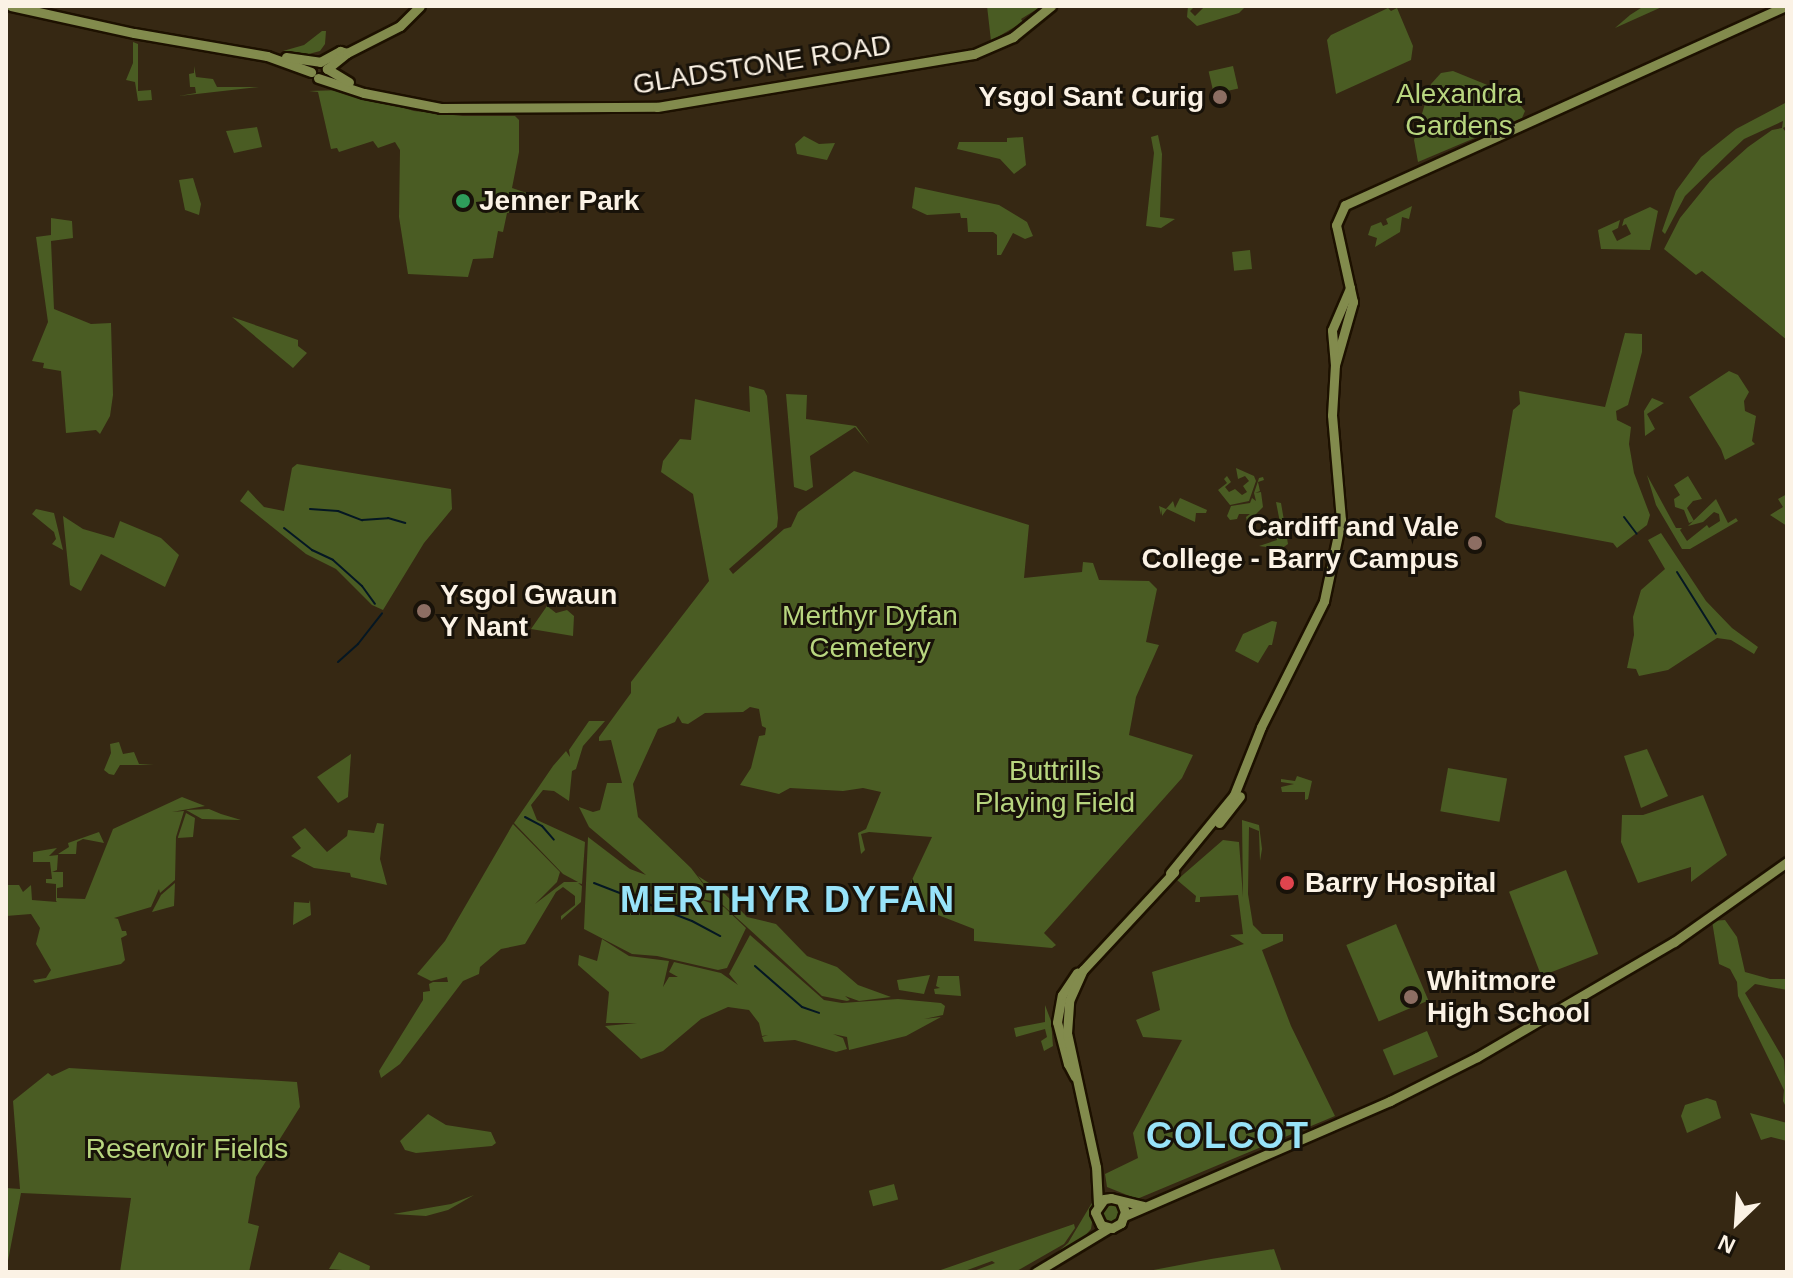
<!DOCTYPE html>
<html>
<head>
<meta charset="utf-8">
<style>
  body { margin:0 }
  #map { position:relative; width:1793px; height:1278px; overflow:hidden; background:#362813; font-family:Arial,sans-serif }
  div>[style] { position:absolute }
  .green>* { inset:0; background:#4a5c23; transform-origin:0 0 }
  .stream>* { height:2px; margin:-1px; padding:0 1px; transform-origin:1px; border-radius:1px; background:#051723 }
  .roads { filter:drop-shadow(2px 0 #1d1100) drop-shadow(-2px 0 #1d1100) drop-shadow(0 2px #1d1100) drop-shadow(0 -2px #1d1100) }
  .major>* { height:9px; margin:-4.5px; padding:0 4.5px; transform-origin:4.5px; border-radius:4.5px; background:#828b4d }
  .dots>* { width:22px; height:22px; translate:-50% -50%; box-sizing:border-box; border:4px solid #181209; border-radius:50% }
  span { translate:-50% -50%; white-space:nowrap; text-align:center; line-height:1.15; -webkit-text-stroke:6px #181209; paint-order:stroke }
  .street-label { font-size:28px; color:#fbf2e5 }
  .park-label { font-size:28px; color:#b8d67f }
  .poi-label { font-size:28px; color:#fbf2e5; font-weight:700 }
  .right { translate:-100% -50%; text-align:right }
  .left { translate:0 -50%; text-align:left }
  .district-label { font-size:36px; color:#98e3f9; font-weight:700; letter-spacing:2px }
  .frame { position:absolute; inset:0; border:8px solid #fbf2e5; pointer-events:none }
  .north { position:absolute; left:1697px; top:1182px; width:80px; height:80px; -webkit-text-stroke:6px #181209; paint-order:stroke; rotate:205deg; font-size:22px; font-weight:700; line-height:32px; text-align:center; color:#fbf2e5 }
  .north::after { content:''; display:block; margin:auto; width:28px; height:36px; background:#fbf2e5; clip-path:polygon(50% 0,100% 100%,50% 72%,0 100%) }
</style>
</head>
<body>
<div id="map">
  <div class="green">
    <div style="clip-path:polygon(987px 6px,1042px 6px,1021px 19px,1023px 22px,991px 41px)"></div>
    <div style="clip-path:polygon(1188px 6px,1195px 6px,1190px 11px,1195px 16px,1205px 6px,1246px 6px,1239px 13px,1197px 26px,1187px 17px)"></div>
    <div style="clip-path:polygon(1644px 6px,1664px 6px,1615px 28px,1630px 15px)"></div>
    <div style="clip-path:polygon(1388px 8px,1391px 11px,1397px 8px,1413px 46px,1411px 60px,1336px 94px,1327px 40px,1331px 35px)"></div>
    <div style="clip-path:polygon(322px 31px,326px 31px,325px 44px,320px 51px,305px 55px,283px 51px,304px 45px)"></div>
    <div style="clip-path:polygon(133px 42px,138px 44px,138px 91px,151px 90px,152px 100px,138px 101px,135px 82px,126px 80px,133px 63px)"></div>
    <div style="clip-path:polygon(194px 66px,196px 77px,213px 79px,217px 87px,259px 87px,179px 96px,196px 93px,195px 87px,190px 87px,189px 74px,194px 73px)"></div>
    <div style="left:1233px;top:66px;width:23px;height:25px;rotate:77deg"></div>
    <div style="clip-path:polygon(1453px 71px,1512px 95px,1525px 111px,1522px 118px,1418px 162px,1414px 140px,1431px 84px,1441px 73px)"></div>
    <div style="clip-path:polygon(342px 90px,414px 111px,463px 116px,515px 116px,519px 120px,519px 152px,512px 188px,527px 193px,529px 209px,507px 213px,503px 232px,498px 231px,493px 258px,473px 259px,468px 277px,408px 274px,399px 217px,400px 150px,395px 142px,378px 148px,373px 141px,339px 152px,337px 148px,331px 149px,318px 92px,309px 91px)"></div>
    <div style="clip-path:polygon(1787px 102px,1787px 126px,1783px 128px,1787px 134px,1787px 340px,1702px 271px,1696px 275px,1664px 249px,1680px 218px,1710px 181px,1748px 147px,1772px 130px,1782px 128px,1783px 121px,1744px 139px,1728px 154px,1685px 196px,1665px 234px,1662px 231px,1676px 191px,1701px 157px,1736px 129px)"></div>
    <div style="clip-path:polygon(257px 127px,262px 147px,234px 153px,226px 131px)"></div>
    <div style="clip-path:polygon(1158px 135px,1162px 154px,1160px 217px,1175px 219px,1161px 228px,1146px 226px,1154px 153px,1151px 137px)"></div>
    <div style="clip-path:polygon(804px 136px,819px 144px,835px 143px,827px 160px,797px 154px,795px 144px)"></div>
    <div style="clip-path:polygon(1023px 137px,1026px 165px,1014px 174px,1000px 159px,957px 149px,959px 142px,1007px 142px,1007px 138px)"></div>
    <div style="clip-path:polygon(193px 178px,201px 204px,199px 215px,185px 210px,179px 180px)"></div>
    <div style="clip-path:polygon(915px 187px,999px 205px,1027px 222px,1033px 236px,1025px 239px,1013px 233px,1001px 255px,997px 255px,997px 235px,993px 232px,968px 232px,967px 218px,961px 218px,960px 213px,927px 215px,912px 208px)"></div>
    <div style="clip-path:polygon(1412px 206px,1409px 219px,1402px 217px,1400px 232px,1375px 247px,1377px 238px,1368px 235px,1371px 226px,1381px 222px,1383px 226px,1388px 224px,1386px 219px)"></div>
    <div style="clip-path:polygon(1650px 207px,1658px 211px,1650px 250px,1601px 249px,1598px 230px,1620px 220px,1618px 228px,1612px 231px,1617px 241px,1631px 234px,1626px 224px,1622px 226px,1624px 219px)"></div>
    <div style="clip-path:polygon(51px 218px,72px 221px,73px 238px,51px 241px,54px 309px,91px 324px,111px 323px,113px 395px,110px 416px,100px 434px,96px 430px,66px 433px,61px 371px,43px 368px,44px 363px,32px 361px,48px 322px,36px 237px,51px 235px)"></div>
    <div style="left:1250px;top:250px;width:19px;height:18px;rotate:84deg"></div>
    <div style="clip-path:polygon(232px 317px,298px 340px,298px 346px,307px 353px,293px 368px)"></div>
    <div style="clip-path:polygon(1625px 333px,1642px 334px,1642px 352px,1628px 405px,1616px 411px,1617px 420px,1631px 427px,1629px 444px,1634px 473px,1650px 515px,1647px 525px,1617px 548px,1613px 543px,1506px 523px,1495px 517px,1513px 410px,1520px 404px,1519px 391px,1605px 407px)"></div>
    <div style="clip-path:polygon(1729px 371px,1738px 375px,1749px 392px,1744px 401px,1745px 411px,1756px 416px,1752px 441px,1755px 444px,1725px 460px,1721px 449px,1689px 397px)"></div>
    <div style="clip-path:polygon(749px 386px,764px 390px,767px 396px,778px 518px,777px 527px,729px 569px,733px 574px,784px 529px,791px 527px,798px 512px,854px 471px,1029px 525px,1024px 578px,1082px 572px,1083px 562px,1093px 563px,1099px 580px,1149px 581px,1157px 589px,1146px 642px,1159px 645px,1136px 697px,1129px 735px,1193px 755px,1182px 778px,1044px 933px,1056px 945px,1052px 948px,974px 941px,974px 929px,902px 901px,932px 837px,869px 832px,861px 834px,865px 850px,861px 854px,858px 833px,866px 829px,881px 792px,863px 788px,843px 791px,790px 788px,779px 794px,740px 785px,751px 768px,759px 736px,765px 735px,766px 728px,762px 726px,759px 709px,750px 707px,743px 712px,705px 713px,688px 724px,682px 723px,678px 716px,675px 722px,658px 729px,633px 784px,638px 817px,691px 868px,717px 902px,695px 898px,724px 907px,746px 928px,727px 968px,718px 970px,657px 956px,632px 954px,584px 929px,588px 837px,630px 869px,646px 875px,589px 827px,579px 807px,593px 812px,600px 810px,607px 783px,622px 783px,611px 740px,599px 741px,599px 737px,631px 693px,631px 682px,709px 581px,693px 494px,661px 472px,663px 461px,680px 439px,691px 440px,695px 399px,750px 412px)"></div>
    <div style="clip-path:polygon(786px 394px,807px 395px,806px 419px,856px 426px,870px 445px,855px 427px,810px 456px,813px 487px,806px 491px,794px 487px)"></div>
    <div style="clip-path:polygon(1652px 398px,1664px 403px,1647px 414px,1655px 429px,1645px 436px,1644px 411px)"></div>
    <div style="clip-path:polygon(297px 464px,451px 489px,452px 509px,424px 543px,383px 610px,372px 605px,336px 569px,306px 554px,240px 501px,248px 490px,264px 507px,284px 511px,292px 468px)"></div>
    <div style="clip-path:polygon(1236px 468px,1254px 476px,1256px 481px,1249px 501px,1230px 505px,1218px 490px,1227px 483px,1224px 479px,1227px 476px,1231px 482px,1225px 487px,1229px 492px,1235px 489px,1242px 495px,1247px 492px,1243px 486px,1249px 481px,1245px 476px,1238px 479px)"></div>
    <div style="clip-path:polygon(1647px 475px,1676px 528px,1682px 528px,1680px 530px,1687px 541px,1707px 525px,1709px 528px,1720px 521px,1719px 514px,1714px 512px,1703px 522px,1688px 526px,1716px 499px,1728px 523px,1736px 518px,1738px 521px,1690px 549px,1682px 549px,1656px 505px)"></div>
    <div style="clip-path:polygon(1688px 476px,1702px 499px,1693px 501px,1687px 508px,1694px 521px,1689px 523px,1684px 510px,1675px 507px,1674px 499px,1680px 495px,1674px 485px)"></div>
    <div style="clip-path:polygon(1263px 477px,1264px 480px,1258px 482px,1260px 491px,1255px 493px,1261px 492px,1263px 507px,1253px 517px,1250px 535px,1246px 517px,1250px 514px,1239px 514px,1237px 519px,1230px 520px,1227px 516px,1231px 506px,1250px 503px,1252px 498px,1256px 501px,1254px 493px,1259px 478px)"></div>
    <div style="clip-path:polygon(1787px 494px,1787px 526px,1770px 515px,1783px 507px,1778px 499px)"></div>
    <div style="clip-path:polygon(1180px 498px,1207px 510px,1206px 513px,1196px 513px,1195px 522px,1167px 509px,1162px 516px,1162px 509px,1161px 515px,1159px 506px,1166px 509px,1173px 501px,1175px 508px)"></div>
    <div style="clip-path:polygon(1276px 502px,1281px 503px,1288px 544px,1281px 549px,1259px 546px,1277px 540px,1276px 534px,1282px 533px)"></div>
    <div style="clip-path:polygon(36px 509px,54px 513px,63px 550px,52px 544px,56px 539px,54px 532px,32px 514px)"></div>
    <div style="clip-path:polygon(63px 516px,83px 529px,114px 538px,120px 521px,161px 538px,179px 555px,165px 587px,101px 554px,81px 591px,70px 585px)"></div>
    <div style="clip-path:polygon(1661px 533px,1706px 601px,1732px 628px,1758px 647px,1754px 654px,1731px 640px,1717px 638px,1668px 670px,1639px 676px,1636px 669px,1627px 668px,1634px 635px,1633px 617px,1641px 590px,1665px 569px,1648px 540px)"></div>
    <div style="clip-path:polygon(547px 606px,556px 613px,567px 610px,574px 616px,573px 636px,531px 629px)"></div>
    <div style="clip-path:polygon(1272px 621px,1277px 622px,1272px 645px,1269px 645px,1258px 663px,1235px 651px,1243px 634px)"></div>
    <div style="clip-path:polygon(589px 721px,605px 721px,583px 746px,576px 769px,572px 771px,569px 801px,554px 791px,543px 790px,531px 805px,537px 820px,585px 842px,582px 884px,578px 883px,582px 886px,581px 902px,561px 920px,561px 916px,575px 905px,575px 896px,563px 887px,556px 892px,525px 944px,501px 949px,480px 967px,479px 974px,463px 981px,400px 1064px,381px 1078px,379px 1071px,423px 1000px,423px 992px,430px 991px,429px 984px,433px 982px,448px 982px,447px 977px,431px 981px,417px 974px,445px 941px,513px 824px,560px 872px,557px 882px,535px 904px,564px 882px,578px 882px,563px 874px,514px 823px,553px 766px,566px 751px,570px 757px,569px 750px)"></div>
    <div style="clip-path:polygon(119px 742px,123px 754px,134px 752px,139px 764px,154px 765px,120px 765px,114px 775px,109px 774px,104px 770px,111px 753px,110px 744px)"></div>
    <div style="clip-path:polygon(1647px 749px,1668px 796px,1641px 808px,1624px 756px)"></div>
    <div style="clip-path:polygon(351px 754px,348px 797px,338px 803px,317px 777px)"></div>
    <div style="left:1448px;top:768px;width:60px;height:44px;rotate:10deg"></div>
    <div style="clip-path:polygon(1297px 776px,1312px 781px,1308px 799px,1305px 800px,1305px 792px,1282px 792px,1281px 787px,1294px 784px,1281px 782px,1281px 779px,1295px 781px)"></div>
    <div style="clip-path:polygon(1703px 795px,1727px 855px,1691px 882px,1691px 867px,1638px 883px,1621px 842px,1622px 815px,1643px 815px)"></div>
    <div style="clip-path:polygon(182px 797px,205px 806px,172px 812px,184px 811px,176px 837px,175px 880px,160px 893px,159px 889px,151px 907px,114px 918px,118px 919px,122px 931px,126px 931px,127px 935px,121px 938px,125px 960px,121px 964px,35px 983px,33px 980px,46px 978px,51px 970px,36px 944px,40px 928px,31px 914px,6px 916px,6px 885px,19px 885px,23px 892px,31px 885px,32px 900px,57px 902px,56px 901px,56px 884px,46px 883px,46px 879px,52px 879px,50px 862px,33px 862px,33px 852px,57px 848px,49px 856px,58px 855px,57px 870px,52px 872px,63px 872px,63px 887px,57px 888px,57px 898px,85px 899px,113px 829px)"></div>
    <div style="clip-path:polygon(209px 809px,221px 814px,241px 820px,202px 819px,186px 810px)"></div>
    <div style="clip-path:polygon(186px 813px,195px 818px,193px 837px,178px 838px,177px 855px,178px 837px)"></div>
    <div style="clip-path:polygon(1242px 820px,1259px 825px,1262px 849px,1260px 861px,1259px 831px,1249px 827px,1248px 894px,1253px 925px,1262px 934px,1283px 934px,1283px 941px,1262px 950px,1291px 1026px,1335px 1116px,1137px 1199px,1107px 1187px,1105px 1174px,1138px 1158px,1133px 1133px,1182px 1040px,1143px 1037px,1136px 1020px,1160px 1010px,1152px 972px,1244px 944px,1230px 935px,1243px 934px,1238px 895px,1200px 897px,1200px 902px,1195px 902px,1196px 896px,1177px 880px,1223px 840px,1239px 842px,1243px 897px)"></div>
    <div style="clip-path:polygon(377px 823px,384px 824px,380px 859px,387px 885px,351px 877px,350px 873px,314px 868px,291px 856px,301px 848px,292px 837px,305px 828px,327px 852px,347px 836px,348px 830px,374px 833px)"></div>
    <div style="clip-path:polygon(99px 832px,104px 843px,83px 839px,77px 842px,76px 854px,58px 854px,69px 847px,68px 843px)"></div>
    <div style="left:1566px;top:870px;width:90px;height:61px;rotate:69deg"></div>
    <div style="clip-path:polygon(698px 876px,723px 892px,747px 917px,776px 924px,807px 956px,837px 967px,858px 985px,891px 997px,859px 1001px,845px 996px,850px 1000px,847px 1001px,822px 996px,713px 896px)"></div>
    <div style="clip-path:polygon(175px 883px,174px 906px,152px 912px,161px 895px)"></div>
    <div style="clip-path:polygon(310px 900px,311px 915px,293px 925px,294px 902px,309px 903px)"></div>
    <div style="clip-path:polygon(1725px 920px,1737px 937px,1745px 972px,1770px 979px,1787px 979px,1787px 990px,1755px 984px,1745px 993px,1784px 1060px,1787px 1109px,1783px 1101px,1784px 1090px,1738px 996px,1737px 982px,1730px 969px,1719px 964px,1712px 921px)"></div>
    <div style="left:1396px;top:924px;width:83px;height:54px;rotate:67deg"></div>
    <div style="clip-path:polygon(750px 935px,824px 1000px,842px 1003px,898px 999px,941px 1003px,945px 1006px,943px 1015px,924px 1019px,941px 1017px,906px 1036px,849px 1050px,847px 1037px,833px 1034px,843px 1038px,847px 1049px,836px 1052px,795px 1040px,764px 1042px,762px 1037px,768px 1035px,762px 1036px,759px 1023px,749px 1010px,728px 1007px,701px 1019px,663px 1051px,641px 1059px,605px 1026px,637px 1023px,606px 1023px,609px 992px,578px 965px,579px 955px,597px 961px,602px 939px,629px 956px,669px 961px,663px 987px,669px 977px,678px 977px,669px 972px,674px 962px,721px 973px,738px 985px,729px 974px)"></div>
    <div style="clip-path:polygon(930px 975px,924px 994px,899px 990px,897px 980px)"></div>
    <div style="clip-path:polygon(938px 976px,959px 976px,961px 996px,935px 994px,934px 989px,940px 988px,936px 986px)"></div>
    <div style="clip-path:polygon(1045px 1005px,1051px 1021px,1053px 1046px,1044px 1051px,1041px 1041px,1047px 1037px,1045px 1029px,1016px 1037px,1014px 1028px,1045px 1022px)"></div>
    <div style="left:1427px;top:1031px;width:28px;height:48px;rotate:67deg"></div>
    <div style="clip-path:polygon(69px 1068px,297px 1082px,300px 1107px,256px 1177px,248px 1223px,259px 1226px,249px 1272px,120px 1272px,131px 1198px,21px 1193px,6px 1271px,6px 1188px,20px 1189px,13px 1101px,48px 1073px,52px 1076px)"></div>
    <div style="clip-path:polygon(1707px 1098px,1716px 1101px,1721px 1118px,1687px 1133px,1681px 1116px,1685px 1105px)"></div>
    <div style="clip-path:polygon(1750px 1113px,1787px 1123px,1787px 1141px,1771px 1137px,1761px 1140px)"></div>
    <div style="clip-path:polygon(428px 1114px,446px 1125px,491px 1132px,496px 1143px,492px 1146px,416px 1153px,405px 1150px,400px 1141px)"></div>
    <div style="left:894px;top:1184px;width:16px;height:26px;rotate:75deg"></div>
    <div style="clip-path:polygon(474px 1195px,448px 1210px,426px 1216px,393px 1214px,451px 1204px)"></div>
    <div style="clip-path:polygon(1096px 1196px,1091px 1229px,1082px 1239px,1053px 1256px,1068px 1243px)"></div>
    <div style="clip-path:polygon(1106px 1202px,1120px 1206px,1121px 1218px,1111px 1224px,1104px 1223px,1099px 1209px)"></div>
    <div style="clip-path:polygon(1074px 1224px,1075px 1228px,1064px 1244px,1015px 1272px,971px 1272px,995px 1263px,992px 1261px,962px 1272px,935px 1272px)"></div>
    <div style="clip-path:polygon(1274px 1249px,1282px 1272px,1143px 1272px,1211px 1259px)"></div>
    <div style="clip-path:polygon(339px 1252px,370px 1266px,369px 1272px,329px 1269px)"></div>
  </div>
  <div class="stream">
    <div style="left:310px;top:509px;width:28px;rotate:4deg"></div>
    <div style="left:338px;top:511px;width:26px;rotate:21deg"></div>
    <div style="left:362px;top:520px;width:26px;rotate:-4deg"></div>
    <div style="left:388px;top:518px;width:18px;rotate:16deg"></div>
    <div style="left:1624px;top:517px;width:21px;rotate:53deg"></div>
    <div style="left:284px;top:528px;width:36px;rotate:38deg"></div>
    <div style="left:312px;top:550px;width:23px;rotate:25deg"></div>
    <div style="left:333px;top:560px;width:39px;rotate:42deg"></div>
    <div style="left:362px;top:586px;width:22px;rotate:54deg"></div>
    <div style="left:1677px;top:572px;width:73px;rotate:57.8deg"></div>
    <div style="left:338px;top:662px;width:27px;rotate:-42deg"></div>
    <div style="left:358px;top:644px;width:39px;rotate:-52deg"></div>
    <div style="left:525px;top:817px;width:19px;rotate:28deg"></div>
    <div style="left:542px;top:826px;width:18px;rotate:49deg"></div>
    <div style="left:594px;top:883px;width:105px;rotate:21.2deg"></div>
    <div style="left:692px;top:921px;width:32px;rotate:28deg"></div>
    <div style="left:755px;top:966px;width:62px;rotate:41.1deg"></div>
    <div style="left:802px;top:1007px;width:18px;rotate:19deg"></div>
  </div>
  <div class="roads">
    <div class="major">
      <div style="left:11px;top:6px;width:126px;rotate:12.4deg"></div>
      <div style="left:134px;top:33px;width:135px;rotate:9.8deg"></div>
      <div style="left:267px;top:56px;width:47px;rotate:20deg"></div>
      <div style="left:286px;top:57px;width:34px;rotate:8deg"></div>
      <div style="left:320px;top:62px;width:23px;rotate:-29deg"></div>
      <div style="left:340px;top:51px;width:7px;rotate:16deg"></div>
      <div style="left:318px;top:78px;width:48px;rotate:18.1deg"></div>
      <div style="left:364px;top:93px;width:78px;rotate:11deg"></div>
      <div style="left:441px;top:108px;width:216px;rotate:-0.3deg"></div>
      <div style="left:657px;top:107px;width:321px;rotate:-9.5deg"></div>
      <div style="left:974px;top:54px;width:43px;rotate:-23.6deg"></div>
      <div style="left:1013px;top:37px;width:49px;rotate:-39.2deg"></div>
      <div style="left:349px;top:82px;width:26px;rotate:-149deg"></div>
      <div style="left:327px;top:69px;width:26px;rotate:-39deg"></div>
      <div style="left:347px;top:53px;width:59px;rotate:-27deg"></div>
      <div style="left:400px;top:26px;width:28px;rotate:-45deg"></div>
      <div style="left:1335px;top:365px;width:66px;rotate:-74.1deg"></div>
      <div style="left:1353px;top:302px;width:79px;rotate:-102.4deg"></div>
      <div style="left:1336px;top:225px;width:22px;rotate:-66deg"></div>
      <div style="left:1345px;top:205px;width:483px;rotate:-24.3deg"></div>
      <div style="left:1219px;top:823px;width:34px;rotate:-52deg"></div>
      <div style="left:1170px;top:873px;width:101px;rotate:-50.6deg"></div>
      <div style="left:1234px;top:795px;width:73px;rotate:-68.3deg"></div>
      <div style="left:1261px;top:727px;width:141px;rotate:-63.4deg"></div>
      <div style="left:1324px;top:601px;width:83px;rotate:-78.1deg"></div>
      <div style="left:1341px;top:520px;width:105px;rotate:-94.9deg"></div>
      <div style="left:1332px;top:415px;width:50px;rotate:-86.6deg"></div>
      <div style="left:1335px;top:365px;width:35px;rotate:-95deg"></div>
      <div style="left:1332px;top:330px;width:46px;rotate:-66.8deg"></div>
      <div style="left:1075px;top:1077px;width:15px;rotate:-118deg"></div>
      <div style="left:1068px;top:1064px;width:43px;rotate:-104.7deg"></div>
      <div style="left:1057px;top:1022px;width:27px;rotate:-80deg"></div>
      <div style="left:1062px;top:995px;width:27px;rotate:-56deg"></div>
      <div style="left:1121px;top:1201px;width:12px;rotate:70deg"></div>
      <div style="left:1125px;top:1212px;width:12px;rotate:110deg"></div>
      <div style="left:1121px;top:1223px;width:10px;rotate:151deg"></div>
      <div style="left:1112px;top:1228px;width:11px;rotate:-165deg"></div>
      <div style="left:1101px;top:1225px;width:14px;rotate:-115deg"></div>
      <div style="left:1095px;top:1212px;width:16px;rotate:-55deg"></div>
      <div style="left:1104px;top:1199px;width:7px;rotate:-8deg"></div>
      <div style="left:1111px;top:1198px;width:33px;rotate:14deg"></div>
      <div style="left:1098px;top:1204px;width:37px;rotate:-93deg"></div>
      <div style="left:1096px;top:1167px;width:137px;rotate:-102.2deg"></div>
      <div style="left:1067px;top:1033px;width:32px;rotate:-86deg"></div>
      <div style="left:1069px;top:1001px;width:34px;rotate:-66deg"></div>
      <div style="left:1083px;top:970px;width:134px;rotate:-47.1deg"></div>
      <div style="left:1124px;top:1216px;width:290px;rotate:-23.4deg"></div>
      <div style="left:1390px;top:1101px;width:97px;rotate:-26.8deg"></div>
      <div style="left:1477px;top:1057px;width:228px;rotate:-30.3deg"></div>
      <div style="left:1674px;top:942px;width:138px;rotate:-35.3deg"></div>
      <div style="left:1036px;top:1272px;width:85px;rotate:-31.1deg"></div>
    </div>
  </div>
  <div class="dots">
    <div style="left:1220px;top:97px;background:#8d6e63"></div>
    <div style="left:463px;top:201px;background:#2e9e5b"></div>
    <div style="left:1475px;top:543px;background:#8d6e63"></div>
    <div style="left:424px;top:611px;background:#8d6e63"></div>
    <div style="left:1287px;top:883px;background:#e0444e"></div>
    <div style="left:1411px;top:997px;background:#8d6e63"></div>
  </div>
  <div class="street-label">
    <span style="left:762px;top:65px;rotate:-9deg">GLADSTONE ROAD</span>
  </div>
  <div class="park-label">
    <span style="left:1459px;top:110px">Alexandra<br>Gardens</span>
    <span style="left:870px;top:632px">Merthyr Dyfan<br>Cemetery</span>
    <span style="left:1055px;top:787px">Buttrills<br>Playing Field</span>
    <span style="left:187px;top:1149px">Reservoir Fields</span>
  </div>
  <div class="poi-label">
    <span class="right" style="left:1204px;top:97px">Ysgol Sant Curig</span>
    <span class="left" style="left:479px;top:201px">Jenner Park</span>
    <span class="right" style="left:1459px;top:543px">Cardiff and Vale<br>College - Barry Campus</span>
    <span class="left" style="left:440px;top:611px">Ysgol Gwaun<br>Y Nant</span>
    <span class="left" style="left:1305px;top:883px">Barry Hospital</span>
    <span class="left" style="left:1427px;top:997px">Whitmore<br>High School</span>
  </div>
  <div class="district-label">
    <span style="left:788px;top:900px">MERTHYR DYFAN</span>
    <span style="left:1228px;top:1136px">COLCOT</span>
  </div>
  <div class="frame"></div>
  <div class="north">N</div>
</div>
</body>
</html>
